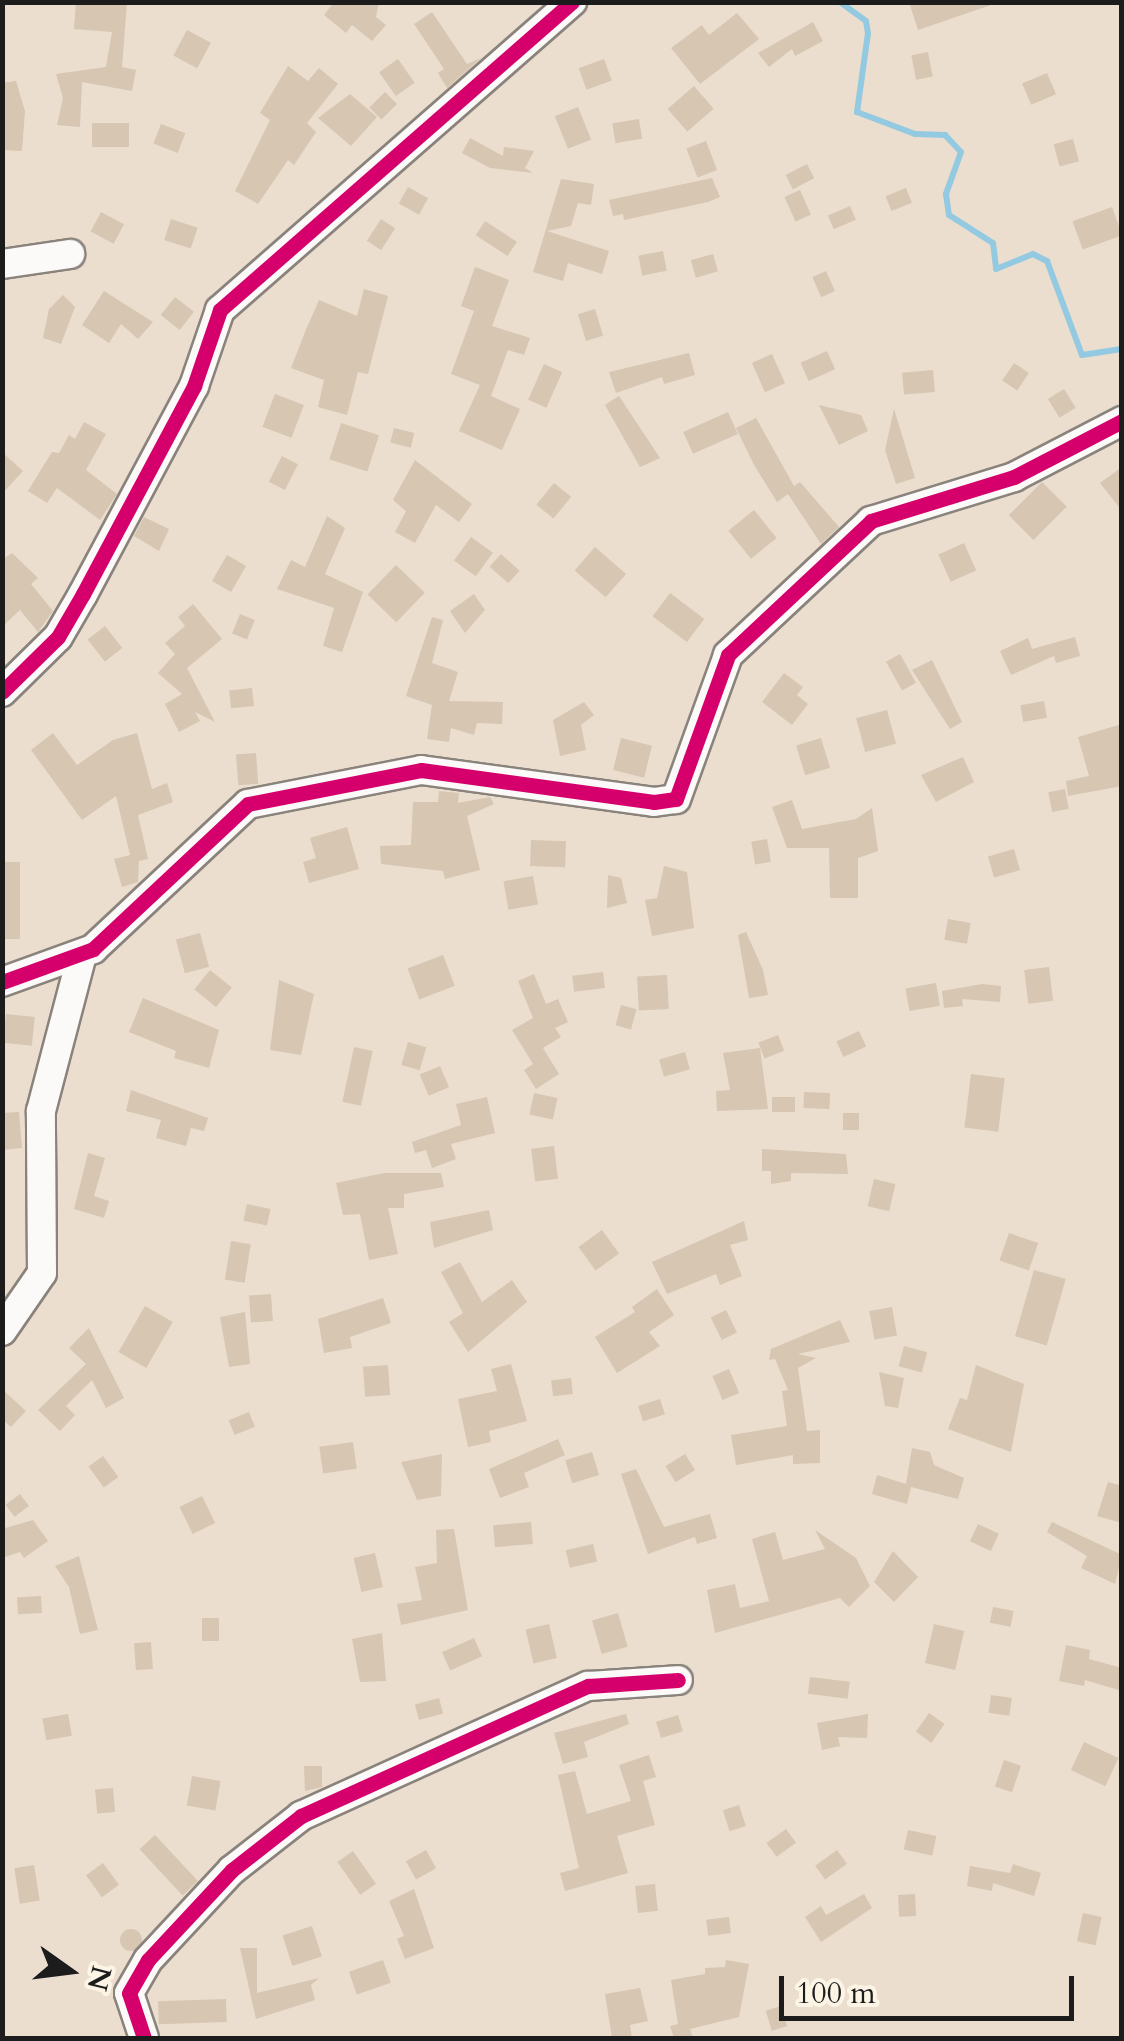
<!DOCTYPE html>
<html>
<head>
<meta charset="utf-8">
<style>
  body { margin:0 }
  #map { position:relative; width:1124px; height:2041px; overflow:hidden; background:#ebdecf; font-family:Cardo,serif }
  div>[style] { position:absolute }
  .stream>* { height:6px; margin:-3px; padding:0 3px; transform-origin:3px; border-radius:3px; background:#93cae1 }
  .building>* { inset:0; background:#d6c6b2; transform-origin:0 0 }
  .round { border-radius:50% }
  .roads { filter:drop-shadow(2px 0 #8a837c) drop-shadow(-2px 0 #8a837c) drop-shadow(0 2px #8a837c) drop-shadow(0 -2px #8a837c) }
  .minor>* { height:28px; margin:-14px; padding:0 14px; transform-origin:14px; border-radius:14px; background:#fcfaf8 }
  .cycleway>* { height:15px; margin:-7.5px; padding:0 7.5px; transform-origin:7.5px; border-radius:7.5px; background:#d6006c }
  span { translate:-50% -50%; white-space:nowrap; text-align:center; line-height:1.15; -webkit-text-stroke:10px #fcf5e5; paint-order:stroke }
  .frame { position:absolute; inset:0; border:5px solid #1c1c1c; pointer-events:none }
  .north { position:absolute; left:20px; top:1921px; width:100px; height:100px; -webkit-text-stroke:8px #fcf5e5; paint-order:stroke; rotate:104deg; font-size:28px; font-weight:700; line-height:40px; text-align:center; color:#1c1c1c }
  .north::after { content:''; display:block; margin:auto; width:35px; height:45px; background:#1c1c1c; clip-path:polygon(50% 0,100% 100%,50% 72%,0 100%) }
  .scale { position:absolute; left:779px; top:1976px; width:295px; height:45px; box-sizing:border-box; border:5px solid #1c1c1c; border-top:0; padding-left:12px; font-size:30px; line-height:35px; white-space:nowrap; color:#1c1c1c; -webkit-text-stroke:8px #fcf5e5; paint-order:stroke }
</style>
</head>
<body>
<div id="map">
  <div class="stream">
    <div style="left:840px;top:2px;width:32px;rotate:36deg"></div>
    <div style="left:866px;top:21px;width:12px;rotate:81deg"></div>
    <div style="left:868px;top:33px;width:80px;rotate:97.9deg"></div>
    <div style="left:857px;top:112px;width:62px;rotate:20.8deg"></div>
    <div style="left:915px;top:134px;width:30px;rotate:2deg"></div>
    <div style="left:945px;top:135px;width:23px;rotate:47deg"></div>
    <div style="left:961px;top:152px;width:45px;rotate:109.7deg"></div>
    <div style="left:946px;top:194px;width:21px;rotate:82deg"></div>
    <div style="left:949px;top:215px;width:52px;rotate:32.5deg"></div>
    <div style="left:993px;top:243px;width:26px;rotate:83deg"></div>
    <div style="left:996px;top:269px;width:40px;rotate:-22deg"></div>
    <div style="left:1033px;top:254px;width:16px;rotate:27deg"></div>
    <div style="left:1047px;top:261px;width:100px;rotate:69.6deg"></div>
    <div style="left:1082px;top:355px;width:40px;rotate:-8.5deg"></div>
  </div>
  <div class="building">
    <div style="clip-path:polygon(76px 2px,127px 2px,122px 67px,136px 70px,132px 91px,82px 82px,80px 127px,57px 125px,63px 98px,56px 74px,106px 67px,112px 32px,74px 29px)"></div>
    <div style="clip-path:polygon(334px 2px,379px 2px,376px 17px,386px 25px,372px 41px,352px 25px,346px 33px,324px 15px)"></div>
    <div style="clip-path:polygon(909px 2px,990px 2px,991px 5px,918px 30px)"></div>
    <div style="clip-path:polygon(432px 12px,467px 64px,481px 58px,447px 88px,438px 73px,444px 69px,414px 24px)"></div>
    <div style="clip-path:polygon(737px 13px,759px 39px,700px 84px,671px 48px,702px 25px,709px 35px)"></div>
    <div style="clip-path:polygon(813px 22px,823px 41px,795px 56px,792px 49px,769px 67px,758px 53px)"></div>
    <div style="left:187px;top:30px;width:27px;height:29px;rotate:28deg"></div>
    <div style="left:928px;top:52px;width:25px;height:17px;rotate:79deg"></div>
    <div style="left:398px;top:59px;width:29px;height:23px;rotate:55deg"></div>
    <div style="left:604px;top:59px;width:23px;height:27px;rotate:70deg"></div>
    <div style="clip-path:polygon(288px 66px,308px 81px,319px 68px,338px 84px,307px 123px,316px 132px,294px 165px,288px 160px,258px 204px,235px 191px,270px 120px,260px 113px)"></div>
    <div style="left:1047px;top:73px;width:23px;height:27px;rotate:67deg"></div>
    <div style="clip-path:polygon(16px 81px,25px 111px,22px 151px,2px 150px,2px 83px)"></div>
    <div style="left:694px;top:86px;width:30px;height:35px;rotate:49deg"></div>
    <div style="left:385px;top:92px;width:17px;height:22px;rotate:45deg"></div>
    <div style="clip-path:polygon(350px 94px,377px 117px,351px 146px,318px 118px)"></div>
    <div style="left:578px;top:107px;width:35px;height:25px;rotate:68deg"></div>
    <div style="left:639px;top:119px;width:20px;height:27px;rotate:81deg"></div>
    <div style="left:92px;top:123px;width:37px;height:24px"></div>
    <div style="left:161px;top:124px;width:26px;height:21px;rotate:21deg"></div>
    <div style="clip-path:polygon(470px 138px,503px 156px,504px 147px,534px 151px,525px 168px,533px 173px,490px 168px,462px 153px)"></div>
    <div style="left:1073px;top:139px;width:23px;height:20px;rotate:75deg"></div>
    <div style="left:706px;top:141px;width:31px;height:21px;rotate:69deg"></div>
    <div style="left:807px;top:164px;width:16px;height:24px;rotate:63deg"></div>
    <div style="clip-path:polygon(712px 178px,720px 197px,708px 202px,624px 220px,623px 214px,613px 216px,609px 200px)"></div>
    <div style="clip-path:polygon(561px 179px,594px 184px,591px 205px,578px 203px,571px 226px,547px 231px,609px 251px,602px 274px,568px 263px,563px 281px,533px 272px)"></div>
    <div style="left:408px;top:187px;width:23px;height:19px;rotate:29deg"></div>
    <div style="left:906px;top:188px;width:16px;height:22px;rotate:68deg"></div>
    <div style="left:800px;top:190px;width:27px;height:17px;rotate:66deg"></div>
    <div style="left:850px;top:206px;width:15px;height:24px;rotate:67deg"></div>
    <div style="left:1112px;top:207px;width:30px;height:42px;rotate:70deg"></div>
    <div style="left:101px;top:212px;width:26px;height:22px;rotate:28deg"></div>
    <div style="left:171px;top:219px;width:28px;height:22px;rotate:18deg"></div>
    <div style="left:381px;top:219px;width:17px;height:26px;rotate:33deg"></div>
    <div style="left:485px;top:221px;width:38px;height:17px;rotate:33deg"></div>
    <div style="left:663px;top:251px;width:20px;height:25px;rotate:79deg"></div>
    <div style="left:713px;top:254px;width:18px;height:23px;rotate:74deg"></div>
    <div style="clip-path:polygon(475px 267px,509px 280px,492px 326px,530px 338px,524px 355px,508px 350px,491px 396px,520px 409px,502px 450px,459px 431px,480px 385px,451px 374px,474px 311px,461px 306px)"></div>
    <div style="left:826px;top:271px;width:22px;height:15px;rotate:66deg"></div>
    <div style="clip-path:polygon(364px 289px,388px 296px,368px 374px,358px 372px,347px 415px,318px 407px,324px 380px,291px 368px,305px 332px,319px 300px,357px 316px)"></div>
    <div style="clip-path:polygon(104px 291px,153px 322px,138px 339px,121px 324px,109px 343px,82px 325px)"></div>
    <div style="clip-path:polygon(63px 295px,75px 307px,61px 344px,43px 338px,49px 309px)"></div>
    <div style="left:175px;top:297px;width:24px;height:23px;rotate:38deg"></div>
    <div style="left:595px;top:309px;width:28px;height:18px;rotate:73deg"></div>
    <div style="left:827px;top:351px;width:20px;height:29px;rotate:66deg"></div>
    <div style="clip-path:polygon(689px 353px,695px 375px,664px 384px,662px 377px,616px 393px,609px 372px)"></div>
    <div style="left:772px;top:354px;width:32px;height:22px;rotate:66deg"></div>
    <div style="left:1014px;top:363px;width:18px;height:21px;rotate:34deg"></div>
    <div style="left:544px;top:364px;width:20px;height:39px;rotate:24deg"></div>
    <div style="left:933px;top:370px;width:22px;height:31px;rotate:85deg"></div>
    <div style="left:1064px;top:389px;width:22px;height:19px;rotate:58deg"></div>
    <div style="left:275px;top:394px;width:31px;height:35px;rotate:21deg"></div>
    <div style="clip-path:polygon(619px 396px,660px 458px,640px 467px,605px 405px)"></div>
    <div style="clip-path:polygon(819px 405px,861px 415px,868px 431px,839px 445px)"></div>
    <div style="clip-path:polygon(894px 409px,915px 478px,896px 484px,885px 450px)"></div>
    <div style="left:728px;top:412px;width:24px;height:49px;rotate:66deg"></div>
    <div style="clip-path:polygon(756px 418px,794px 486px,800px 482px,839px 527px,821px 544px,788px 494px,777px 502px,754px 465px,736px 428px)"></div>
    <div style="clip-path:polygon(84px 422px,106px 434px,86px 470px,117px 494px,100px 520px,57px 488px,47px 503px,28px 491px,52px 452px,59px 453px,69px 435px,75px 439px)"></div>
    <div style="left:341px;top:423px;width:40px;height:38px;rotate:18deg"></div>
    <div style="left:394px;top:428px;width:21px;height:15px;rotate:14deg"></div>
    <div style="clip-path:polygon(2px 452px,23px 471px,2px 494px)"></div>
    <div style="left:282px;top:456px;width:18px;height:29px;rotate:27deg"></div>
    <div style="clip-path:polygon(415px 460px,472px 504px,459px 522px,436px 505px,415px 543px,395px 532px,406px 511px,393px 500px)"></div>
    <div style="clip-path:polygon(1122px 467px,1122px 511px,1100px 483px)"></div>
    <div style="left:1042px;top:482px;width:35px;height:47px;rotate:45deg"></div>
    <div style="left:554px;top:483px;width:22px;height:28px;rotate:39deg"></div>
    <div style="left:754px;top:510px;width:36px;height:33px;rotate:51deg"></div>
    <div style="clip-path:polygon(327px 516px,345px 528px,325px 574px,363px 592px,342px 652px,323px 646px,334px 608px,277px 589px,291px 560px,305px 567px)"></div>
    <div style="clip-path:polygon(144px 517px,169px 529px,159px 551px,134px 536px)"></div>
    <div style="left:471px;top:537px;width:27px;height:29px;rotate:36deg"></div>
    <div style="left:964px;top:543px;width:30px;height:28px;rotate:66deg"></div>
    <div style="left:595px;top:547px;width:41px;height:31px;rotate:41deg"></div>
    <div style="clip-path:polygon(12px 553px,38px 578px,31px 584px,53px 611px,38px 632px,20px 610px,2px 627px,2px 560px)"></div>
    <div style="left:501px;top:554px;width:25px;height:17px;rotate:42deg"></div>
    <div style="left:227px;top:555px;width:22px;height:30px;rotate:30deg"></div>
    <div style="left:396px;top:565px;width:40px;height:41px;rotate:44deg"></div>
    <div style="left:670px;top:593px;width:43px;height:29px;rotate:37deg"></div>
    <div style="clip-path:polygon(474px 594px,485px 610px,465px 633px,450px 611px)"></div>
    <div style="clip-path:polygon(193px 604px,222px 639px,187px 668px,215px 722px,195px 712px,200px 721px,179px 732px,165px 704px,182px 694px,158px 673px,175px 654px,165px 643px,185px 626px,178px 617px)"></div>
    <div style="left:240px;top:614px;width:16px;height:21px;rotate:22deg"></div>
    <div style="clip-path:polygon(432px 617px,443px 620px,432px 663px,458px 672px,449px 701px,503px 702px,502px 724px,477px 723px,474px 735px,451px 728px,449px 742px,427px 739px,432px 705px,406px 696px)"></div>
    <div style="left:105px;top:626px;width:28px;height:22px;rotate:52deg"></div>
    <div style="clip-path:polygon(1075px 637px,1080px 656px,1056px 663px,1054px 656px,1011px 675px,1000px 651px,1028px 638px,1032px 649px)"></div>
    <div style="left:900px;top:654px;width:33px;height:16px;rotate:61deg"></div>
    <div style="clip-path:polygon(932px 660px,962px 722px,950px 729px,912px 670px)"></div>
    <div style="clip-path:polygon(784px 673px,803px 687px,797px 695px,808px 704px,792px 725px,762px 702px)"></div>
    <div style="left:252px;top:688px;width:18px;height:23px;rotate:84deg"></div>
    <div style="left:1044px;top:701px;width:17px;height:24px;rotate:80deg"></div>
    <div style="clip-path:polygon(584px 702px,594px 715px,581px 725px,586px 750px,560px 756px,553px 720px)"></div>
    <div style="left:887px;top:710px;width:35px;height:32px;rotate:75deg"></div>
    <div style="clip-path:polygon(1122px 724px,1122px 786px,1068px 796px,1066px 781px,1089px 776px,1078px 737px)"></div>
    <div style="clip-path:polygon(53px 733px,77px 765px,113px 740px,137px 733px,152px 789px,167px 783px,173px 802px,138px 815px,148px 859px,139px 861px,138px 882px,122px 887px,114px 859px,130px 855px,116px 796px,82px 820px,31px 750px)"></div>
    <div style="left:621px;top:738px;width:32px;height:33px;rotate:14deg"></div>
    <div style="left:821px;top:738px;width:31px;height:26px;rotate:73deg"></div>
    <div style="left:256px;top:753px;width:31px;height:20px;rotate:86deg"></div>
    <div style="clip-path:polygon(963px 757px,974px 782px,936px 802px,921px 775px)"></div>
    <div style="left:1065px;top:789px;width:20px;height:17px;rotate:79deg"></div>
    <div style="clip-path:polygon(439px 791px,459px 793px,458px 803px,490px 797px,494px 804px,467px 816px,480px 870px,445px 879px,443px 871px,381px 864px,380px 846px,411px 845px,413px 802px,438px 802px)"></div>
    <div style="clip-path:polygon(792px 800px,802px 829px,856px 819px,872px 808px,878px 851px,858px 858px,858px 898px,830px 898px,829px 848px,787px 848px,772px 807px)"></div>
    <div style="clip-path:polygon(347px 827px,359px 869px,309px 883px,303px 862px,316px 858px,310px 838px)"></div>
    <div style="left:767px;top:839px;width:23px;height:16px;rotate:80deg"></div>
    <div style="left:531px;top:840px;width:35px;height:26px;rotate:2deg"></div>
    <div style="left:1014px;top:849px;width:22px;height:27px;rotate:74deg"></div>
    <div style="left:2px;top:862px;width:18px;height:77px"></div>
    <div style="clip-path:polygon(664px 866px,687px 872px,694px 928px,652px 936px,645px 900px,657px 898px)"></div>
    <div style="clip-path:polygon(608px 875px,621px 878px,627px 903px,607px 908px)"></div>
    <div style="left:533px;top:876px;width:29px;height:30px;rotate:80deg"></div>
    <div style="left:948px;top:919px;width:23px;height:21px;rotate:10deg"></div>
    <div style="clip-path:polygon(746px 932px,763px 970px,768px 995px,749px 998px,738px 935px)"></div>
    <div style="left:200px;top:933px;width:35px;height:25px;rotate:75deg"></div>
    <div style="left:443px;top:955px;width:33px;height:38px;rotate:69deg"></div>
    <div style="left:1049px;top:967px;width:34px;height:25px;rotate:83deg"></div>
    <div style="left:210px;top:970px;width:28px;height:25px;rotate:39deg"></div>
    <div style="left:603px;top:972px;width:16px;height:31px;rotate:83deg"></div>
    <div style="clip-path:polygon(534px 974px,546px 1004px,558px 999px,568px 1022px,555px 1028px,561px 1037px,543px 1048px,559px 1074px,536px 1089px,524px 1070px,533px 1064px,512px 1030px,533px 1018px,518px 981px)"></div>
    <div style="left:667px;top:975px;width:34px;height:30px;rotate:87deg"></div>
    <div style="clip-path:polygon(279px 980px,314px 994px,301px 1055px,270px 1050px)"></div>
    <div style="left:936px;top:983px;width:23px;height:31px;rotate:80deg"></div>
    <div style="clip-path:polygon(982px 984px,1001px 986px,1000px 1002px,962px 999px,963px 1006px,944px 1008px,942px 991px)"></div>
    <div style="clip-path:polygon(143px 998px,219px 1030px,209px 1068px,174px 1058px,176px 1051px,129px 1032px)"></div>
    <div style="left:621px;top:1005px;width:16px;height:21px;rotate:15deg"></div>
    <div style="left:6px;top:1014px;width:29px;height:29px;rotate:6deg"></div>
    <div style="left:859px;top:1031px;width:17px;height:25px;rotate:65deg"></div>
    <div style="left:778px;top:1035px;width:17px;height:21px;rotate:69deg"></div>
    <div style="left:408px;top:1042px;width:19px;height:24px;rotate:16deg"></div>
    <div style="left:354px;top:1047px;width:19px;height:56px;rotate:12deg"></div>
    <div style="clip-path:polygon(760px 1048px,768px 1109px,717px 1111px,716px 1091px,730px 1090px,723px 1053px)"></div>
    <div style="left:685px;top:1052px;width:18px;height:27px;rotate:74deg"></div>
    <div style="left:440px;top:1066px;width:23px;height:22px;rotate:67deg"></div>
    <div style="left:971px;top:1074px;width:34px;height:54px;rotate:7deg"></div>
    <div style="clip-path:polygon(131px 1090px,208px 1118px,204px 1131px,191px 1128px,186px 1146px,156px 1138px,161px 1120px,126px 1111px)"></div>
    <div style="left:804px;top:1092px;width:26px;height:16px;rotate:2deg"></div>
    <div style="left:534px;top:1093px;width:24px;height:22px;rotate:12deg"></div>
    <div style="clip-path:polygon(487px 1097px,495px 1133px,451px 1144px,456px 1159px,432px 1168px,426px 1150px,415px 1153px,412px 1142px,461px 1125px,456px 1104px)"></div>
    <div style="left:772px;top:1097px;width:23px;height:15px"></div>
    <div style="clip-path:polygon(19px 1112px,22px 1148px,2px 1150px,2px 1113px)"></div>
    <div style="left:843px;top:1113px;width:16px;height:17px"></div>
    <div style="left:554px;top:1146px;width:33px;height:23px;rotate:83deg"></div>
    <div style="clip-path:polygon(762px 1149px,846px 1154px,848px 1174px,791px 1173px,791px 1181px,771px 1184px,771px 1171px,762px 1171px)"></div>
    <div style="clip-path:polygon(88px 1153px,105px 1158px,94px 1196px,109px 1201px,104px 1218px,74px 1209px)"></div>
    <div style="clip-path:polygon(384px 1173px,441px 1173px,444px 1187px,404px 1194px,404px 1208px,388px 1208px,398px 1254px,369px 1260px,360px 1214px,343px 1215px,336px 1183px)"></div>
    <div style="left:874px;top:1179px;width:22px;height:28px;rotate:13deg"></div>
    <div style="left:247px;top:1204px;width:24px;height:17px;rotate:12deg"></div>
    <div style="clip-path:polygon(489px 1210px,493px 1230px,434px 1248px,430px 1222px)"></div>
    <div style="clip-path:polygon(744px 1221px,748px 1240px,730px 1245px,742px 1276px,720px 1285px,716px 1274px,667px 1294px,652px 1262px)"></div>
    <div style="left:602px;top:1230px;width:29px;height:29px;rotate:54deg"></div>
    <div style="left:1009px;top:1233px;width:31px;height:29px;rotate:19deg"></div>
    <div style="left:231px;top:1241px;width:20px;height:39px;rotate:9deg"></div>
    <div style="clip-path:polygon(460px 1262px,482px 1302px,512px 1280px,527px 1302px,468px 1352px,449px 1322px,463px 1313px,441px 1272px)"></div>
    <div style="left:1034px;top:1270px;width:33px;height:69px;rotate:16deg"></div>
    <div style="clip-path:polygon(657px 1289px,674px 1315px,649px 1332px,660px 1346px,617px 1373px,595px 1337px,635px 1312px,632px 1307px)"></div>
    <div style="left:271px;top:1294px;width:27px;height:22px;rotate:86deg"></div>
    <div style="clip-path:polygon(383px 1298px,391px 1323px,350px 1337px,352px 1348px,324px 1353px,318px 1319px)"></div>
    <div style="left:145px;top:1306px;width:32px;height:53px;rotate:30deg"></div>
    <div style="left:892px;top:1307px;width:29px;height:23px;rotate:80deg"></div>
    <div style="left:726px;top:1310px;width:25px;height:17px;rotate:64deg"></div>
    <div style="clip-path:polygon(245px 1312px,250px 1364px,229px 1367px,220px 1317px)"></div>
    <div style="clip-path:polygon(840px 1320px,850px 1342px,798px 1354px,816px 1358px,798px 1368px,807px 1431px,820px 1430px,820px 1463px,793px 1464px,793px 1455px,736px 1465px,731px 1435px,787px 1426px,782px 1391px,788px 1390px,775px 1359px,769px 1360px,771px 1349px)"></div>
    <div style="clip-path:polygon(89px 1328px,124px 1398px,106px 1408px,92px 1380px,66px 1406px,75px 1415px,60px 1431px,38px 1410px,86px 1364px,69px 1348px)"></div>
    <div style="left:904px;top:1346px;width:24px;height:21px;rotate:15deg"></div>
    <div style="clip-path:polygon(511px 1364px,527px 1421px,489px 1431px,491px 1442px,468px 1447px,458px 1399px,497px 1391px,491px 1369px)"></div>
    <div style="left:388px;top:1365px;width:30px;height:25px;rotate:86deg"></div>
    <div style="clip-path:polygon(976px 1365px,1024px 1384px,1011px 1452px,948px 1429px,960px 1398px,967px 1400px)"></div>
    <div style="left:729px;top:1369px;width:26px;height:18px;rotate:67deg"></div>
    <div style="clip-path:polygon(879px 1372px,904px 1378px,898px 1408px,885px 1406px)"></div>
    <div style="left:571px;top:1378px;width:16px;height:20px;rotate:83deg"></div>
    <div style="clip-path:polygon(2px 1389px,26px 1411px,11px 1427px,2px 1419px)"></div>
    <div style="left:660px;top:1399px;width:16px;height:23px;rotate:72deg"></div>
    <div style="left:249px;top:1412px;width:16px;height:22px;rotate:68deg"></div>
    <div style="clip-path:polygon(558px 1439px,565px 1455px,524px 1473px,529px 1487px,500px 1498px,489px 1469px)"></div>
    <div style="left:353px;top:1442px;width:27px;height:34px;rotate:82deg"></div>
    <div style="clip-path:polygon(912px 1448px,930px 1452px,934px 1465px,964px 1478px,958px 1499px,911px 1487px,907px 1504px,872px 1494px,877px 1475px,906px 1484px)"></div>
    <div style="left:592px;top:1452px;width:24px;height:28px;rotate:73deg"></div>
    <div style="clip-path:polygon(442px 1454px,441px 1496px,417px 1500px,401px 1462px)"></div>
    <div style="left:685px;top:1454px;width:19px;height:23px;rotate:58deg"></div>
    <div style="left:103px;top:1456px;width:26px;height:18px;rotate:54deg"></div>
    <div style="clip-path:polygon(636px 1469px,664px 1527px,710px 1514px,717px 1538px,697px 1544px,695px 1537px,648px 1554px,621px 1474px)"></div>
    <div style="clip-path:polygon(1108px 1482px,1122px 1486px,1122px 1523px,1097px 1516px)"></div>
    <div style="left:20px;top:1494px;width:15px;height:18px;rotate:53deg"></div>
    <div style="left:202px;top:1496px;width:30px;height:25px;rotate:64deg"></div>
    <div style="clip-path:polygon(33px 1520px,48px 1541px,24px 1558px,20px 1552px,2px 1558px,2px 1529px)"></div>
    <div style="left:531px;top:1522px;width:22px;height:38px;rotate:85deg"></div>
    <div style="clip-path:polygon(1052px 1522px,1122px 1555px,1115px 1584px,1081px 1568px,1087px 1556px,1047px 1532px)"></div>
    <div style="left:978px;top:1524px;width:23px;height:19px;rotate:25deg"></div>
    <div style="clip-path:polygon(454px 1529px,468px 1610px,401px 1625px,397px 1604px,422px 1600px,415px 1567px,437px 1563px,436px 1530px)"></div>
    <div style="clip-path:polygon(815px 1530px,856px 1558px,870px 1586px,849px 1607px,840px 1598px,715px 1633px,707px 1590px,735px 1584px,740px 1608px,769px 1601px,752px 1539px,775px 1532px,783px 1560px,825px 1549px)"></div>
    <div style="left:593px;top:1544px;width:18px;height:28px;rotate:77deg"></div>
    <div style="clip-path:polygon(893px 1551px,918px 1577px,894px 1602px,874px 1582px)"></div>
    <div style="left:375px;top:1553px;width:35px;height:22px;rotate:77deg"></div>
    <div style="clip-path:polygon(79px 1556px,98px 1630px,80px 1634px,69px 1587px,55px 1566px)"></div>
    <div style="left:41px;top:1596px;width:17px;height:24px;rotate:87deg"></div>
    <div style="left:993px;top:1607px;width:21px;height:16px;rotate:11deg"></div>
    <div style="left:618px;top:1613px;width:35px;height:27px;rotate:74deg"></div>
    <div style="left:219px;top:1618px;width:23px;height:17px;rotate:90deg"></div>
    <div style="left:549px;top:1624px;width:35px;height:24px;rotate:77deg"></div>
    <div style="left:934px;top:1624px;width:31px;height:40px;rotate:13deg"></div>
    <div style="clip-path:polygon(382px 1633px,386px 1681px,360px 1682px,352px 1639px)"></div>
    <div style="left:474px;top:1638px;width:20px;height:35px;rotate:66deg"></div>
    <div style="left:151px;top:1642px;width:27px;height:17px;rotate:86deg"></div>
    <div style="clip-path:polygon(1066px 1645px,1090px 1650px,1089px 1659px,1122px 1668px,1122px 1691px,1085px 1680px,1084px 1686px,1059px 1681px)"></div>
    <div style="left:810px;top:1677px;width:40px;height:17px;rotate:7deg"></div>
    <div style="left:991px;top:1695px;width:21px;height:18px;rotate:8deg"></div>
    <div style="left:439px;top:1698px;width:16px;height:25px;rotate:75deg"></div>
    <div style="left:929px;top:1713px;width:19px;height:23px;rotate:35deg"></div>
    <div style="left:68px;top:1714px;width:22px;height:26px;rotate:80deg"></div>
    <div style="clip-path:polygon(626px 1714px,629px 1724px,584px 1742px,588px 1757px,563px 1764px,554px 1733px)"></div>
    <div style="clip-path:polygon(868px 1714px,867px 1738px,838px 1737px,840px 1746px,822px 1750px,817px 1723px)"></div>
    <div style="left:678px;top:1715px;width:17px;height:23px;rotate:73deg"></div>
    <div style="left:1084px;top:1742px;width:38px;height:31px;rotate:25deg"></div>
    <div style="clip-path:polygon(649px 1755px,656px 1777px,643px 1781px,655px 1825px,617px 1836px,628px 1873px,565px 1891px,560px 1873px,579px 1868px,558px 1775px,575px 1771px,587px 1814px,631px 1801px,619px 1765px)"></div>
    <div style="left:1004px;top:1760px;width:18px;height:28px;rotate:19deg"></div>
    <div style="clip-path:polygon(304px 1766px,322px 1766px,322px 1787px,305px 1791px)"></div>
    <div style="left:192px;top:1776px;width:29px;height:30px;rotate:10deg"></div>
    <div style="left:113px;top:1788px;width:24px;height:18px;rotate:85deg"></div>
    <div style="left:739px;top:1805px;width:22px;height:17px;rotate:72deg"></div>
    <div style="left:786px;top:1829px;width:17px;height:24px;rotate:54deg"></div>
    <div style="left:908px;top:1830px;width:29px;height:20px;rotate:12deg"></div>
    <div style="left:155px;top:1835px;width:63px;height:21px;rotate:47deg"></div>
    <div style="left:426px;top:1850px;width:21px;height:23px;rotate:61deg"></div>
    <div style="left:837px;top:1850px;width:17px;height:27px;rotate:54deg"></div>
    <div style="left:353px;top:1851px;width:40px;height:19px;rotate:55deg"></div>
    <div style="left:103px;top:1863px;width:27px;height:21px;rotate:54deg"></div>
    <div style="clip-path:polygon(1013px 1864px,1041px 1873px,1034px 1896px,993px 1883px,992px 1891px,967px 1886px,970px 1866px,1010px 1873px)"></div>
    <div style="left:34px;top:1865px;width:36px;height:20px;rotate:81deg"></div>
    <div style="left:655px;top:1884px;width:27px;height:20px;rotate:84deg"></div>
    <div style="clip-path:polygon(414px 1889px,434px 1948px,405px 1959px,397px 1939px,404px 1936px,389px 1901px)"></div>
    <div style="clip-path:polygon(864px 1894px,872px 1908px,821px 1942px,805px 1917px,821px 1906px,826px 1915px)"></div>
    <div style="left:915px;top:1894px;width:22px;height:17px;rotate:87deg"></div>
    <div style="left:1083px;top:1913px;width:19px;height:29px;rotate:12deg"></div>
    <div style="left:729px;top:1917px;width:16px;height:23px;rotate:83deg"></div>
    <div style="left:312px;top:1926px;width:32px;height:31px;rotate:72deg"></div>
    <div class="round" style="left:120px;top:1929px;width:22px;height:22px"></div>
    <div style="clip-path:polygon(240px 1948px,257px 1948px,257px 1993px,319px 1978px,311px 1985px,315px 2000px,256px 2019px)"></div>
    <div style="left:383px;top:1960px;width:24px;height:36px;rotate:71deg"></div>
    <div style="clip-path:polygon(726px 1960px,749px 1964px,739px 2017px,690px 2029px,693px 2038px,674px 2038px,670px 2026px,678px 2024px,671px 1980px,705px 1974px,705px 1968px,725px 1967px)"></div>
    <div style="clip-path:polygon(640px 1988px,648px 2021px,630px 2025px,632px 2038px,612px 2038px,605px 1994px)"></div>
    <div style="left:226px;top:1999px;width:23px;height:68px;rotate:88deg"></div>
    <div style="left:781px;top:2006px;width:21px;height:16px;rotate:73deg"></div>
  </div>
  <div class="roads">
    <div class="minor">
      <div style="left:2px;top:264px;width:69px;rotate:-8.4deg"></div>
      <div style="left:2px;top:692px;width:78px;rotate:-44.5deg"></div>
      <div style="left:58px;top:637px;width:50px;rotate:-59.8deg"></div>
      <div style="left:83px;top:594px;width:236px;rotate:-61.9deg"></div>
      <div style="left:194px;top:386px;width:80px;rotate:-71.1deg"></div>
      <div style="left:220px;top:310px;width:468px;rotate:-41.2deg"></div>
      <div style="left:2px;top:982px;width:97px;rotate:-19.9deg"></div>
      <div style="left:93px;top:949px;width:212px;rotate:-43.1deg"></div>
      <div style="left:248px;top:804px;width:176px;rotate:-11.1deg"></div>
      <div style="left:421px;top:770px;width:235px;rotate:7.8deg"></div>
      <div style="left:654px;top:802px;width:22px;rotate:-8deg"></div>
      <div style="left:676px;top:799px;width:153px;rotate:-70.1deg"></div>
      <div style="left:728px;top:655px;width:196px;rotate:-43.1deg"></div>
      <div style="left:871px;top:521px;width:150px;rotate:-17.1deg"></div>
      <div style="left:1014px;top:477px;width:122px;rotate:-27.4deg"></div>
      <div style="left:2px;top:1331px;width:70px;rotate:-55.4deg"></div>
      <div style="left:42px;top:1273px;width:162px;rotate:-90.4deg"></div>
      <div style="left:41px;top:1111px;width:161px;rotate:-75.3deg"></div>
      <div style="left:144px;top:2038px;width:47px;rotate:-108.4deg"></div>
      <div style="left:129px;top:1993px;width:38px;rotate:-60deg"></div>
      <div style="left:148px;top:1960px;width:123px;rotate:-47deg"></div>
      <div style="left:232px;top:1870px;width:88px;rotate:-38deg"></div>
      <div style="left:301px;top:1816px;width:315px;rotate:-24.4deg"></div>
      <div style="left:588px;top:1686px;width:90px;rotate:-3.8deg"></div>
    </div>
  </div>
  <div class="cycleway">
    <div style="left:2px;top:692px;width:78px;rotate:-44.5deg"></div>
    <div style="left:58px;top:637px;width:50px;rotate:-59.8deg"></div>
    <div style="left:83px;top:594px;width:236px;rotate:-61.9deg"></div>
    <div style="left:194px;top:386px;width:80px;rotate:-71.1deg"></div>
    <div style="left:220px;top:310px;width:468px;rotate:-41.2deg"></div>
    <div style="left:2px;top:982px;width:97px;rotate:-19.9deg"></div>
    <div style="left:93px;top:949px;width:212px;rotate:-43.1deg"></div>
    <div style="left:248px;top:804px;width:176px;rotate:-11.1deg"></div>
    <div style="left:421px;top:770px;width:235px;rotate:7.8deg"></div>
    <div style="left:654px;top:802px;width:22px;rotate:-8deg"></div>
    <div style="left:676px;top:799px;width:153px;rotate:-70.1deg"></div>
    <div style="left:728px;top:655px;width:196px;rotate:-43.1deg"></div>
    <div style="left:871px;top:521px;width:150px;rotate:-17.1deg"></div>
    <div style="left:1014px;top:477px;width:122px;rotate:-27.4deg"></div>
    <div style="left:144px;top:2038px;width:47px;rotate:-108.4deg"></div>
    <div style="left:129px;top:1993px;width:38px;rotate:-60deg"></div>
    <div style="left:148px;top:1960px;width:123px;rotate:-47deg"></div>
    <div style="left:232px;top:1870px;width:88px;rotate:-38deg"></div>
    <div style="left:301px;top:1816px;width:315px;rotate:-24.4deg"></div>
    <div style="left:588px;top:1686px;width:90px;rotate:-3.8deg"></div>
  </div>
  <div class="frame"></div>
  <div class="north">N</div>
  <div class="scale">100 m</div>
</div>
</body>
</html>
